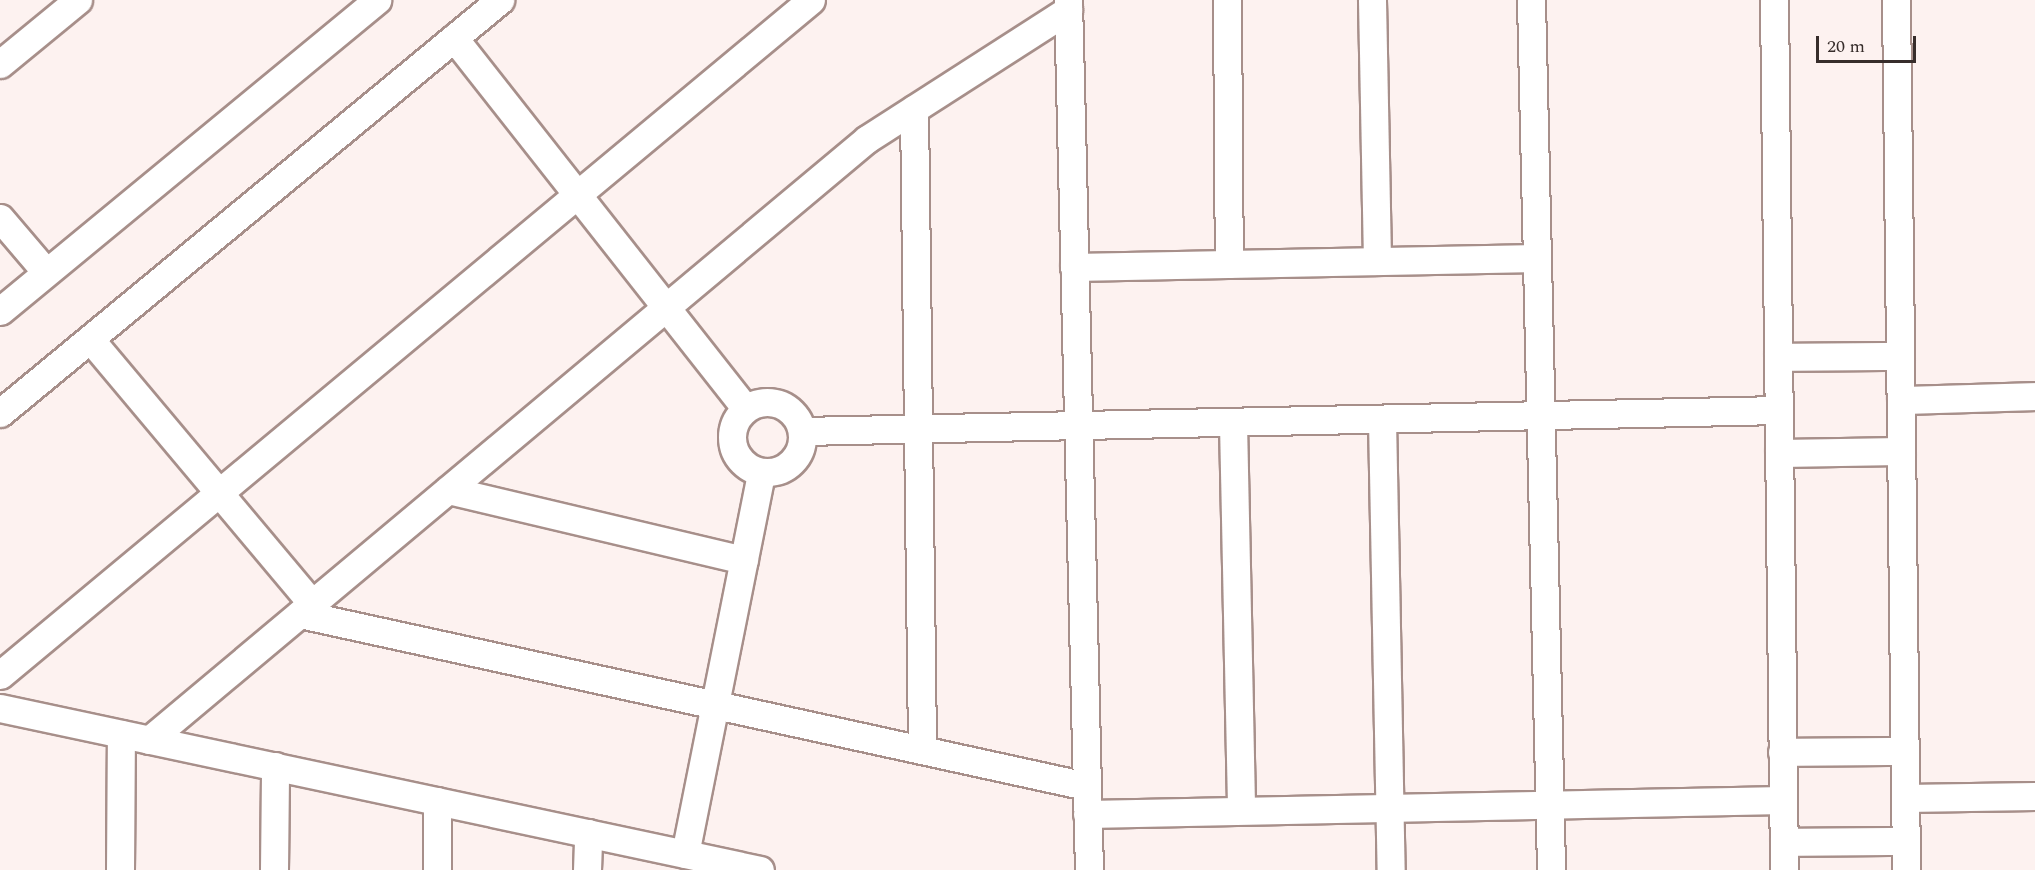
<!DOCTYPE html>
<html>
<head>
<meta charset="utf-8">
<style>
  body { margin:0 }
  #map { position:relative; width:2035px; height:870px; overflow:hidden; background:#fdf2f0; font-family:Spectral,serif }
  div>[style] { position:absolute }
  .roads { filter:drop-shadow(2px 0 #a78f8a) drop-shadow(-2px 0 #a78f8a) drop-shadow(0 2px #a78f8a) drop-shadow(0 -2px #a78f8a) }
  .minor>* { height:27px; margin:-13.5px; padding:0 13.5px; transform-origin:13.5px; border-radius:13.5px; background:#fff }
  .minor>.ring { margin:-13.5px; padding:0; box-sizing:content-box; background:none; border:27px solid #fff; border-radius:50% }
  span { translate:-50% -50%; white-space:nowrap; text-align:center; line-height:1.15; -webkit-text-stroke:5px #fdf2f0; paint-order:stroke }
  .scale { position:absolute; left:1816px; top:36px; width:100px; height:27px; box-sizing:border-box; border:3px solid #372d2b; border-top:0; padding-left:8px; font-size:18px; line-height:21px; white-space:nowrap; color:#372d2b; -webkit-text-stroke:4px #fdf2f0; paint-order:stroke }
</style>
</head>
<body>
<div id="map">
  <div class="roads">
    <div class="minor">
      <div style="left:1068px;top:0;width:870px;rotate:88.62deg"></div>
      <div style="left:1227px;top:0;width:264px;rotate:89.6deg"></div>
      <div style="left:1372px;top:0;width:261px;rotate:88.9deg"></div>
      <div style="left:1531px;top:0;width:870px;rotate:88.68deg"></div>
      <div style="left:1774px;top:0;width:870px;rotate:89.34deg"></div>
      <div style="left:1896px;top:0;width:870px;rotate:89.34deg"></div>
      <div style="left:454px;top:38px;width:471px;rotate:51.8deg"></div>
      <div style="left:0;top:64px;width:101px;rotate:-39.4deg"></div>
      <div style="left:914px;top:109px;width:641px;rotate:89.28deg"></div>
      <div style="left:0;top:218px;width:71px;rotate:49.6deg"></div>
      <div style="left:1074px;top:267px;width:463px;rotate:-1.1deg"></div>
      <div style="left:0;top:311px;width:489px;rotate:-39.5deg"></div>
      <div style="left:90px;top:339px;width:346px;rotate:50deg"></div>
      <div style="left:1778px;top:357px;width:122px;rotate:-0.5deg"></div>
      <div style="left:1901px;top:400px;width:134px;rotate:-1.7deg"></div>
      <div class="ring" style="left:732px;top:402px;width:43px;height:43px"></div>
      <div style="left:0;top:413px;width:649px;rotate:-39.56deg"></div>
      <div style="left:1382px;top:419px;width:451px;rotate:88.9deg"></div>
      <div style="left:1233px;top:423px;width:387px;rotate:88.8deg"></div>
      <div style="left:802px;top:431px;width:977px;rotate:-1.23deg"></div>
      <div style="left:1779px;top:453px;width:122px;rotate:-0.9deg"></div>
      <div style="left:448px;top:490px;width:304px;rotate:13.3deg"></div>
      <div style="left:300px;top:614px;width:805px;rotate:12.34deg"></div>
      <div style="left:0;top:675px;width:1055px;rotate:-39.77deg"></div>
      <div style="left:0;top:708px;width:777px;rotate:12.03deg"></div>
      <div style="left:149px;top:740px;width:936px;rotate:-39.93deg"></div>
      <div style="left:867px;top:139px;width:239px;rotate:-32.7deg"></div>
      <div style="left:1782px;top:752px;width:122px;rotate:-0.5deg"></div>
      <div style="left:1905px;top:798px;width:130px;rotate:-0.9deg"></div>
      <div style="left:1087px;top:814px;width:696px;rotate:-1.15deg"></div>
      <div style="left:1784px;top:842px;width:121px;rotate:-0.5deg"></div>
      <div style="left:685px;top:854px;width:389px;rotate:-78.7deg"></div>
      <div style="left:120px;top:870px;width:136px;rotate:-89.6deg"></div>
      <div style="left:274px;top:870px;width:104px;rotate:-89.4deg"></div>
      <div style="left:437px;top:870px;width:69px;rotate:-90deg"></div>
      <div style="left:587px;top:870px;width:37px;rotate:-88deg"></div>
    </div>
  </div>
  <div class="scale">20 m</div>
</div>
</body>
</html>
